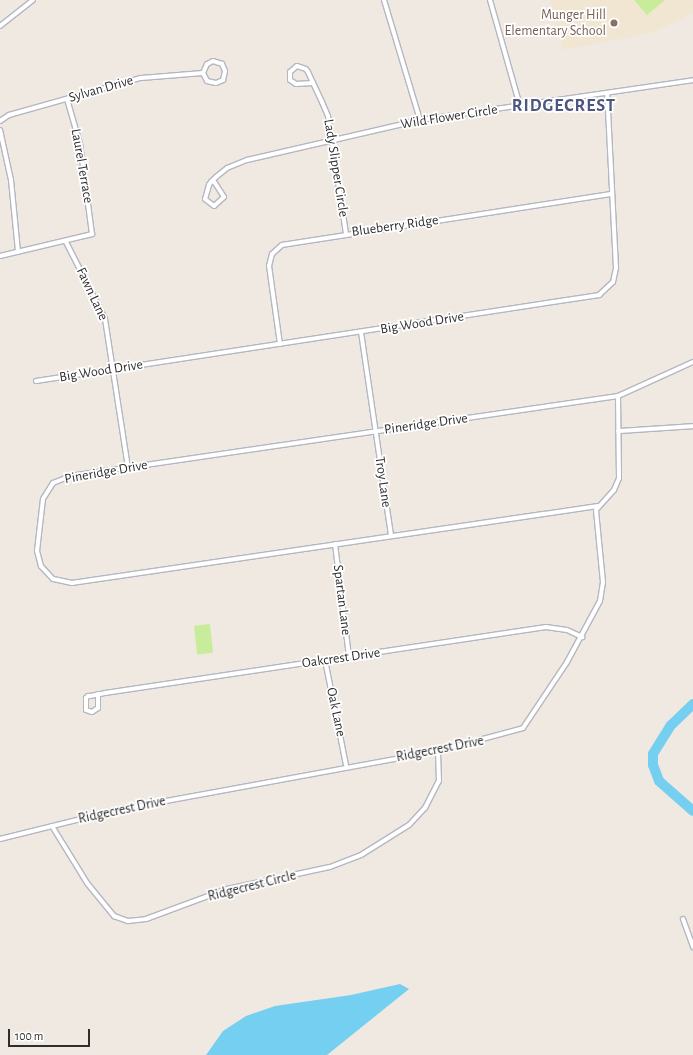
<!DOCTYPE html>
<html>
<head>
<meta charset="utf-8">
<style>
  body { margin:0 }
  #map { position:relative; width:693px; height:1055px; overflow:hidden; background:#efe9e1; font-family:"Alegreya Sans",sans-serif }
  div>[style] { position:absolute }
  .education>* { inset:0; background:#f0e6d1 }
  .pitch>* { inset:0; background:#c9ec9a; transform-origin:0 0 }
  .water>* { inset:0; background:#75cff0 }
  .river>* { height:10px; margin:-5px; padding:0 5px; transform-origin:5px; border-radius:5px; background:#75cff0 }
  .roads { filter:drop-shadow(1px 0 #b4b7c1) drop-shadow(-1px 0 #b4b7c1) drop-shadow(0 1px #b4b7c1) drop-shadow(0 -1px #b4b7c1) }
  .street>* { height:4px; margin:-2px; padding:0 2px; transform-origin:2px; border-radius:2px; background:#fff }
  .dots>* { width:11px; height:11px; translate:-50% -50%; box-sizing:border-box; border:2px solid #fff; border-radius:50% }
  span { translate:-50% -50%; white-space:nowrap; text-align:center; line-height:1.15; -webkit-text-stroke:3.5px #fff; paint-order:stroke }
  .education-label { font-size:14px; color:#785e54 }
  .right { translate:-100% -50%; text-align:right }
  .street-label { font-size:14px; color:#2e2e2e }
  .district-label { font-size:18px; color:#4d5680; font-weight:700; letter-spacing:1px }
  .scale { position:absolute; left:8px; top:1029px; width:82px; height:18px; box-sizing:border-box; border:2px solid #2e2e2e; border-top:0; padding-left:5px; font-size:12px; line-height:14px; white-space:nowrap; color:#2e2e2e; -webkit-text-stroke:3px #fff; paint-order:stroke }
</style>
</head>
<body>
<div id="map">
  <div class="education">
    <div style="clip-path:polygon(551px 0,693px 0,693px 13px,651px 33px,563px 50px)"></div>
  </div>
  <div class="pitch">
    <div style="clip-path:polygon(634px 0,665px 0,647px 15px)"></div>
    <div style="left:210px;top:624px;width:29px;height:16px;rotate:84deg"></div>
  </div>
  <div class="water">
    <div style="clip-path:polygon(400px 984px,409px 989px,327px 1055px,206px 1055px,223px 1031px,246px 1016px,275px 1006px,351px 995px)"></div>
  </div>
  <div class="river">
    <div style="left:693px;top:704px;width:30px;rotate:136deg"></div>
    <div style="left:671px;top:725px;width:34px;rotate:122deg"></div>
    <div style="left:653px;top:754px;width:11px;rotate:90deg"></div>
    <div style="left:653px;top:765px;width:17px;rotate:69deg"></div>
    <div style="left:659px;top:781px;width:45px;rotate:41.4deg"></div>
  </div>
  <div class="roads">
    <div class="street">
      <div style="left:384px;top:0;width:125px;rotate:73.3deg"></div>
      <div style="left:490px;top:0;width:110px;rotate:74.2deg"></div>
      <div style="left:0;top:26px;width:42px;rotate:-38.2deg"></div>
      <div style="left:313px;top:83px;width:17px;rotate:177deg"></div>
      <div style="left:296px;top:84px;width:7px;rotate:-146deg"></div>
      <div style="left:290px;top:80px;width:8px;rotate:-90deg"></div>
      <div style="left:290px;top:72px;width:9px;rotate:-41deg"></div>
      <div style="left:297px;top:66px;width:9px;rotate:18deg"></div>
      <div style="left:306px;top:69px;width:4px;rotate:56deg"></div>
      <div style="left:308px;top:72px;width:33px;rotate:65deg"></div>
      <div style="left:322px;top:102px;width:15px;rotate:67deg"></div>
      <div style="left:328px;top:116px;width:118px;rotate:81.3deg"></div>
      <div style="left:0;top:121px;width:11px;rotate:-34deg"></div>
      <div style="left:9px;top:115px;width:137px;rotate:-15.7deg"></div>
      <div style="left:141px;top:78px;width:62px;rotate:-4.6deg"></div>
      <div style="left:203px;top:73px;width:9px;rotate:63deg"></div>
      <div style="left:207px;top:81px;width:9px;rotate:13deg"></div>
      <div style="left:216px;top:83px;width:8px;rotate:-23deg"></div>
      <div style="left:223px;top:80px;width:9px;rotate:-77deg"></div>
      <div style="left:225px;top:71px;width:8px;rotate:-113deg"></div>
      <div style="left:222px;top:64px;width:9px;rotate:-162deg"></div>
      <div style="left:213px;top:61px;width:7px;rotate:153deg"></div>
      <div style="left:207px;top:64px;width:10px;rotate:114deg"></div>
      <div style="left:0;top:130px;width:51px;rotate:77.6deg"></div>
      <div style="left:11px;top:180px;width:72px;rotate:84.4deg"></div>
      <div style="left:213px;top:180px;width:20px;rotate:57deg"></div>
      <div style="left:224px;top:197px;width:13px;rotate:138deg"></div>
      <div style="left:214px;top:206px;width:11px;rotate:-142deg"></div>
      <div style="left:205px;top:199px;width:15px;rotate:-74deg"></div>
      <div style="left:209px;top:185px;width:4px;rotate:-56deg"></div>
      <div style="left:211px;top:182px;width:7px;rotate:-45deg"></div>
      <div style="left:216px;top:177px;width:14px;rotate:-39deg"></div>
      <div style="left:227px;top:168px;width:22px;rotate:-22deg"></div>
      <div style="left:247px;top:160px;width:178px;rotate:-13deg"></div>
      <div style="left:420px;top:120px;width:276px;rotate:-8.3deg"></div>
      <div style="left:66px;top:242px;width:86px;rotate:63.1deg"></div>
      <div style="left:105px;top:319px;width:150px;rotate:81.2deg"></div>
      <div style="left:0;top:256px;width:95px;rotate:-13.4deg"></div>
      <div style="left:92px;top:234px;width:91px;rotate:-97.6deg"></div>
      <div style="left:80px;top:144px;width:47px;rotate:-106.1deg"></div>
      <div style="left:361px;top:332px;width:206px;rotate:81.6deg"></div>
      <div style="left:280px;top:344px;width:79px;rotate:-98deg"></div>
      <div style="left:269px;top:266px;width:12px;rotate:-76deg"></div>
      <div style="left:272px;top:254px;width:13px;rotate:-42deg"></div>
      <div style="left:282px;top:245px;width:334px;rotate:-8.8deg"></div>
      <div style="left:36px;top:381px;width:570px;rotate:-8.68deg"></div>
      <div style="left:599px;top:295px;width:19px;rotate:-43deg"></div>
      <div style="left:613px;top:282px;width:14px;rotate:-78deg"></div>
      <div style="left:616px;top:268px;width:175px;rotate:-92.9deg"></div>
      <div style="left:618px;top:431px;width:75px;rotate:-3.8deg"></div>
      <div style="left:598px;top:506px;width:532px;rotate:171.67deg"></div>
      <div style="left:72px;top:583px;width:19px;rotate:-168deg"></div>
      <div style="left:53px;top:579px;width:18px;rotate:-133deg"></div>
      <div style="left:41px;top:566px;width:16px;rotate:-105deg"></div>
      <div style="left:37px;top:551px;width:52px;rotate:-83.4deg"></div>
      <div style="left:43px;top:499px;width:19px;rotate:-58deg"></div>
      <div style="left:53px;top:483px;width:18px;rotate:-22deg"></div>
      <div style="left:70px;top:476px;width:554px;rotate:-8.31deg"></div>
      <div style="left:618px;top:396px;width:82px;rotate:-24.4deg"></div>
      <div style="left:335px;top:544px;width:113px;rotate:82.9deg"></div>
      <div style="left:325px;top:660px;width:107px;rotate:78.7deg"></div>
      <div style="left:98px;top:694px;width:14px;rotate:90deg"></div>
      <div style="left:98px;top:708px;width:7px;rotate:146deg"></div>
      <div style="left:92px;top:712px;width:6px;rotate:-162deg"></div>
      <div style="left:86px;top:710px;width:12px;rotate:-90deg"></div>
      <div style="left:86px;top:698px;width:3px;rotate:-45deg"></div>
      <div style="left:88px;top:696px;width:2px"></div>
      <div style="left:90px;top:696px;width:15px;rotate:-11deg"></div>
      <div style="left:105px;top:693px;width:446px;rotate:-8.5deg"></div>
      <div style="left:546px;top:627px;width:21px;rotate:8deg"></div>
      <div style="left:567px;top:630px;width:17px;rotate:25deg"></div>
      <div style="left:52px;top:826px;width:67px;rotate:58.4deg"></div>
      <div style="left:87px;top:883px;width:43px;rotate:50.7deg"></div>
      <div style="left:114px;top:916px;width:15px;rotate:20deg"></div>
      <div style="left:128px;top:921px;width:18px;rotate:-6deg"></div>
      <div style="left:146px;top:919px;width:86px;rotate:-20.3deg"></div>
      <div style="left:227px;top:889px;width:105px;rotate:-12.1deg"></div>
      <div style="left:330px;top:867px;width:33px;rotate:-21deg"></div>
      <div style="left:361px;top:855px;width:57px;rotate:-32deg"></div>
      <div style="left:409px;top:825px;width:23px;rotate:-47deg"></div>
      <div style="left:425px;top:808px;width:30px;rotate:-63deg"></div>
      <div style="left:439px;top:781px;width:30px;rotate:-92deg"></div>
      <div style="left:0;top:839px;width:121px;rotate:-13.9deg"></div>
      <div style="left:117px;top:810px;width:326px;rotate:-10.4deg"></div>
      <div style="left:438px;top:751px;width:88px;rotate:-15.1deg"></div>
      <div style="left:523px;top:728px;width:79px;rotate:-56.3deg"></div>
      <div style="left:567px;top:662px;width:69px;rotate:-61.6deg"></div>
      <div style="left:600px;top:601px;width:19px;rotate:-81deg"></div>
      <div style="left:603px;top:582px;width:72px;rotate:-95.6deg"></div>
      <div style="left:596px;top:510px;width:27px;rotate:-48deg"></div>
      <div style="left:614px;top:490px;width:13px;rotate:-67deg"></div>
      <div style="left:619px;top:478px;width:82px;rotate:-90.7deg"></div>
      <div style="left:683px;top:919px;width:30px;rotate:70deg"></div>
    </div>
  </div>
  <div class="dots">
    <div style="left:614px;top:23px;background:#8d6e63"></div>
  </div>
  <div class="education-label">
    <span class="right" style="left:606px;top:23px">Munger Hill<br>Elementary School</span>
  </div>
  <div class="street-label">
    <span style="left:101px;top:89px;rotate:-16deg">Sylvan Drive</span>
    <span style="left:449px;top:117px;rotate:-9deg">Wild Flower Circle</span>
    <span style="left:82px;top:166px;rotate:80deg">Laurel Terrace</span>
    <span style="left:336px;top:168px;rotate:81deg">Lady Slipper Circle</span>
    <span style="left:395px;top:226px;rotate:-8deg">Blueberry Ridge</span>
    <span style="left:92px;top:294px;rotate:65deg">Fawn Lane</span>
    <span style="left:422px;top:323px;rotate:-9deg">Big Wood Drive</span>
    <span style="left:101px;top:371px;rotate:-9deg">Big Wood Drive</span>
    <span style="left:426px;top:424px;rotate:-8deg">Pineridge Drive</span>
    <span style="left:106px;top:472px;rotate:-10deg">Pineridge Drive</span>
    <span style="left:383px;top:482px;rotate:82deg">Troy Lane</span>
    <span style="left:342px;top:600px;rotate:83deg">Spartan Lane</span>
    <span style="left:341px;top:658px;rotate:-8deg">Oakcrest Drive</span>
    <span style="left:336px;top:712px;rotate:78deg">Oak Lane</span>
    <span style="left:440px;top:749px;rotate:-11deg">Ridgecrest Drive</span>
    <span style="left:122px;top:810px;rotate:-12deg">Ridgecrest Drive</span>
    <span style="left:252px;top:886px;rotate:-14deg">Ridgecrest Circle</span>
  </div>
  <div class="district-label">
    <span style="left:564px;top:106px">RIDGECREST</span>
  </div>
  <div class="scale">100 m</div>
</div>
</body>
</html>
